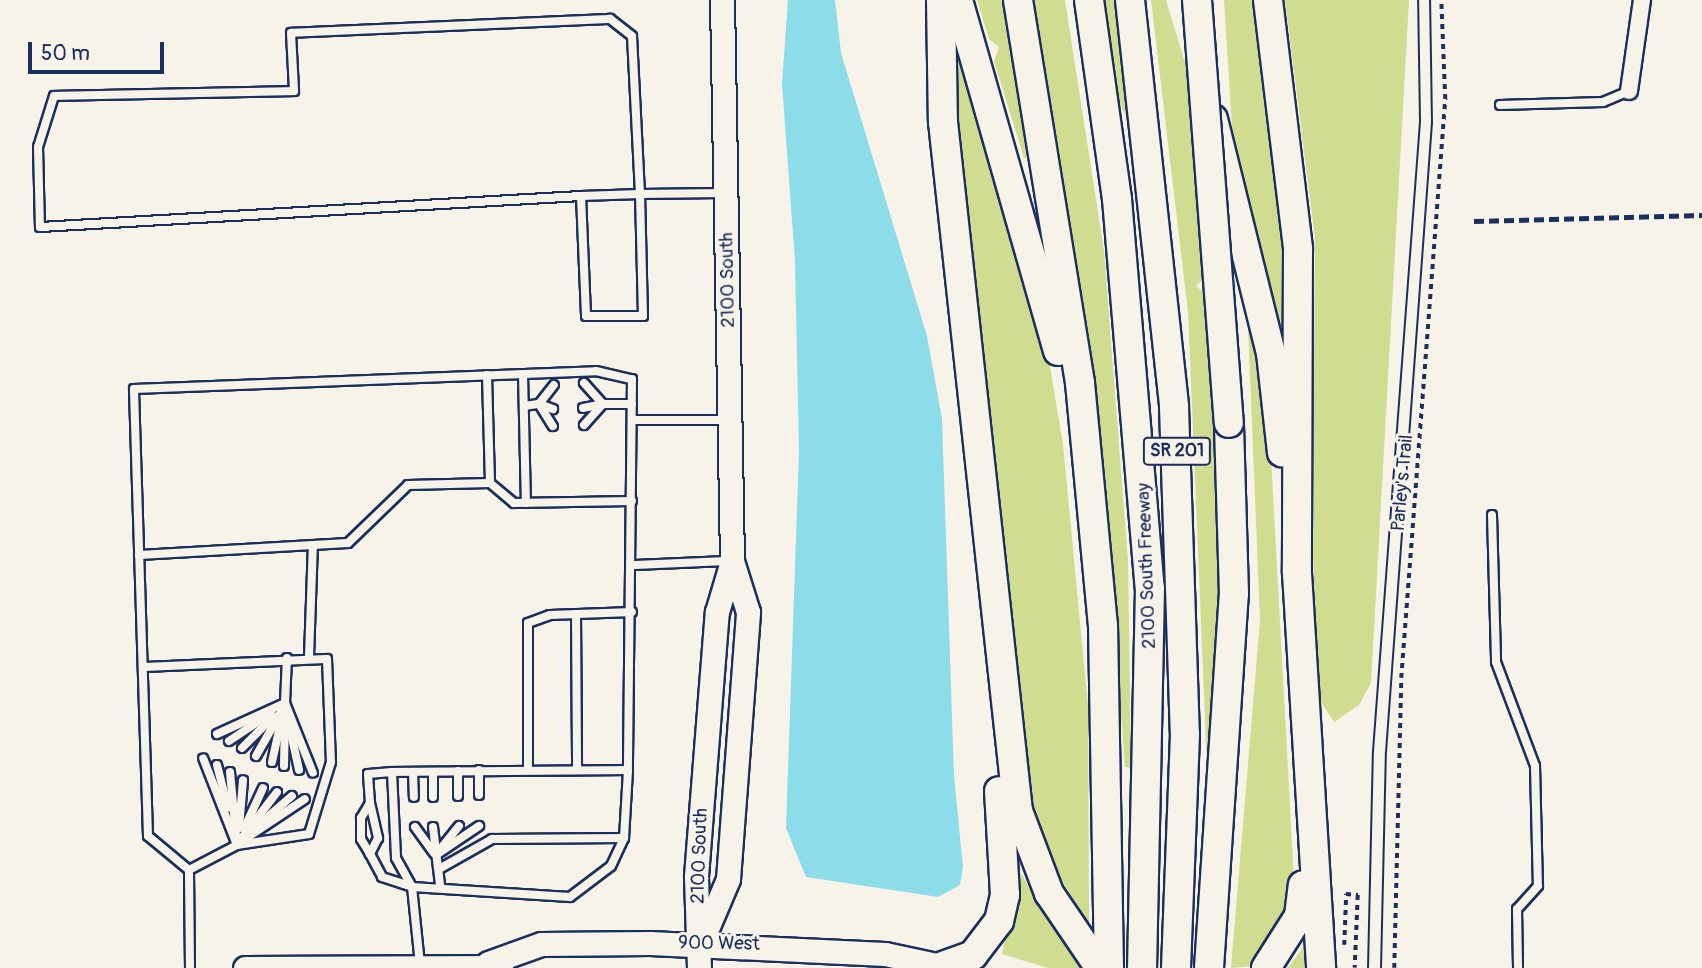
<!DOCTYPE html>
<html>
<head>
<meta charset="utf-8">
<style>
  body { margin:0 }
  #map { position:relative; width:1702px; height:968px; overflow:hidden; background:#f7f3e8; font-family:Pangolin,sans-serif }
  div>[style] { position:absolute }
  .green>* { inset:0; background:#d0dd90 }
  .water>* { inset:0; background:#8cdcea }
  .path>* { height:3.5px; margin-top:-1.75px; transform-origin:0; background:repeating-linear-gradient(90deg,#1b2f5e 0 5px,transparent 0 10px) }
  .roads { filter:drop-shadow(2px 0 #1b2f5e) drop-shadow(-2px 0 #1b2f5e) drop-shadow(0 2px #1b2f5e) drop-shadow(0 -2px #1b2f5e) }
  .service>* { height:8px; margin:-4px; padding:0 4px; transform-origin:4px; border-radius:4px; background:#f7f3e8 }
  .minor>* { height:16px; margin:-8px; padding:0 8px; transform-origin:8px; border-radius:8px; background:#f7f3e8 }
  .secondary>* { height:23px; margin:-11.5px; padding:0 11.5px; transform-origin:11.5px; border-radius:11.5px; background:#f7f3e8 }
  .motorway>* { height:28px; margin:-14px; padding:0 14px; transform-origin:14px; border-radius:14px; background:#f7f3e8 }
  .tram>* { height:2px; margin:-1px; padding:0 1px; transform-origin:1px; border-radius:1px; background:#1b2f5e }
  .rail>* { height:5px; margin-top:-2.5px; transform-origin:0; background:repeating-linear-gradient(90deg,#1b2f5e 0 10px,transparent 0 15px) }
  .bridges { filter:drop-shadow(2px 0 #1b2f5e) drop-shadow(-2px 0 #1b2f5e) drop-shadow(0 2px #1b2f5e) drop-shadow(0 -2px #1b2f5e) }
  .motorway-bridge>* { height:28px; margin:-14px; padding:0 14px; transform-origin:14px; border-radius:14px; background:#f7f3e8 }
  span { translate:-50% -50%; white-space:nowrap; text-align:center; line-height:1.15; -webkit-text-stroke:6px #f7f3e8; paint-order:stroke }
  .shield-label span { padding:2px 5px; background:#f7f3e8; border:2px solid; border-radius:5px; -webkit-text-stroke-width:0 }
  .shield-label { font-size:18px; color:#1b2f5e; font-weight:700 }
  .street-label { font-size:19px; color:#1b2f5e }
  .scale { position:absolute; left:28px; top:42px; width:136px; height:32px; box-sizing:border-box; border:4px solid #1b2f5e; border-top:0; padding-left:9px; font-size:21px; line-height:24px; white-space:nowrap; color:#1b2f5e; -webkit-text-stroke:5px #f7f3e8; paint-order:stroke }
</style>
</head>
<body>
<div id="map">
  <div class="green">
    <div style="clip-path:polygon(977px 0,1009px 0,1032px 157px,1024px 158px,994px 61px,999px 47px,989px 39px)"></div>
    <div style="clip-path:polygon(1034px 0,1065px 0,1104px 251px,1128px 560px,1131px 768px,1125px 767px,1103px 470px)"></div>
    <div style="clip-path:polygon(1105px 0,1114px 0,1131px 128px,1119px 101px)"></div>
    <div style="clip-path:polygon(1151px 0,1166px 0,1196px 99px,1207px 277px,1196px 286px,1208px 296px,1225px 548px,1207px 766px,1188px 312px)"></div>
    <div style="clip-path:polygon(1224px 0,1260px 0,1282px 165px,1290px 336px,1284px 336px,1233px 143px)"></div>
    <div style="clip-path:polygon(1285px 0,1409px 0,1371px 683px,1359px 705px,1334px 722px,1319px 699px,1313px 555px,1315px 238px)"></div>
    <div style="clip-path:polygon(952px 36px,1049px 361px,1063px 444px,1088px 706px,1089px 924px,1055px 869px,1033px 811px,957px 144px)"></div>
    <div style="clip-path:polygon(1246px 278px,1270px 439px,1294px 879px,1289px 905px,1253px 966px,1231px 968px,1260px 620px)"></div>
    <div style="clip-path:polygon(1019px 870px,1053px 926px,1084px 968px,1048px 968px,1002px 954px)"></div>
    <div style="clip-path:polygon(1306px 943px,1310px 968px,1288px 968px)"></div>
  </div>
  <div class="water">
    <div style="clip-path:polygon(788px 0,835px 0,841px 53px,927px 336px,942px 419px,954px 776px,963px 867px,960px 885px,938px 897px,806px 877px,786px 828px,799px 451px,795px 261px,782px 84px)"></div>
  </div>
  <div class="path">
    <div style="left:1344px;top:945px;width:51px;rotate:-87.8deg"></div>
    <div style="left:1346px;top:894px;width:12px;rotate:5deg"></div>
    <div style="left:1358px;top:895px;width:73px;rotate:92.4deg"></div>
    <div style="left:1394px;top:968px;width:290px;rotate:-88.6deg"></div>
    <div style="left:1401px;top:678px;width:581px;rotate:-85.65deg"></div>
    <div style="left:1445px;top:99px;width:99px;rotate:-92.3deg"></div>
  </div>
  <div class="roads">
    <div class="service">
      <div style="left:1500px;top:105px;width:103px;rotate:-1.7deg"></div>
      <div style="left:1603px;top:102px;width:28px;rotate:-23deg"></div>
      <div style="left:581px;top:196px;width:59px;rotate:-1.9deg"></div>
      <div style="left:640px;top:194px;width:158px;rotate:-92.9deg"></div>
      <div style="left:632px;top:36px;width:28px;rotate:-142deg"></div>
      <div style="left:610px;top:19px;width:319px;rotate:177.5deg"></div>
      <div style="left:291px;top:33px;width:58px;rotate:87deg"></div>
      <div style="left:294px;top:91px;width:240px;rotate:178.8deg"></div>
      <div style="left:54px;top:96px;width:53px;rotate:107.4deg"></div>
      <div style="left:38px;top:147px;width:80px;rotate:88.6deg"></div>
      <div style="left:40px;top:227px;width:542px;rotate:-3.28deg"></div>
      <div style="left:581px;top:196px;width:120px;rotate:87.6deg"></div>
      <div style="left:586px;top:316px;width:57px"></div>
      <div style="left:643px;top:316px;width:122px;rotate:-91.4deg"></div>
      <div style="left:640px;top:194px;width:83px;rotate:-0.7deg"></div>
      <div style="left:523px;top:374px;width:129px;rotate:88.7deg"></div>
      <div style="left:584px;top:383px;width:28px;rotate:48deg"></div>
      <div style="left:603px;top:404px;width:29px"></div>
      <div style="left:539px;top:404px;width:26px;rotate:58deg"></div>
      <div style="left:539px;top:404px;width:15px;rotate:20deg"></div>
      <div style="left:524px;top:406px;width:15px;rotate:-8deg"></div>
      <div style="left:539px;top:404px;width:24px;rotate:-52deg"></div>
      <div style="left:583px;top:408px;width:20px;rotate:-11deg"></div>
      <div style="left:632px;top:420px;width:95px"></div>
      <div style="left:584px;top:425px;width:28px;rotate:-48deg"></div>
      <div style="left:490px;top:483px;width:31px;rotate:40deg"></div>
      <div style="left:514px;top:503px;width:118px;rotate:-1deg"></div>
      <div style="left:1492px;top:515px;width:147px;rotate:88.4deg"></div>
      <div style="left:1496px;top:662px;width:111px;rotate:69.4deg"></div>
      <div style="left:1535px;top:766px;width:120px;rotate:88.6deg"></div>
      <div style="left:1538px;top:886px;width:31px;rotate:132deg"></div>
      <div style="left:1517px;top:909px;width:59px;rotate:89deg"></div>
      <div style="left:139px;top:555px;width:209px;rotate:-3.3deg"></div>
      <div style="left:348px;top:543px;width:83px;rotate:-44deg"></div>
      <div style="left:408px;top:485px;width:82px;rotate:-1.4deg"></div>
      <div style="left:490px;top:483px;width:108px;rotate:-91.6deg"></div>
      <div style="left:633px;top:565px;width:95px;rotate:-2.4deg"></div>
      <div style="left:576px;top:614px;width:156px;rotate:89.6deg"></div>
      <div style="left:309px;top:657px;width:112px;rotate:-88deg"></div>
      <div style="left:143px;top:667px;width:184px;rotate:-2.5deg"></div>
      <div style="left:327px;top:659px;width:103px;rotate:87.8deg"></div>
      <div style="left:331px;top:762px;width:75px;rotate:107deg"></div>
      <div style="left:309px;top:834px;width:73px;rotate:171.3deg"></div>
      <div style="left:285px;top:703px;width:75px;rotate:68.2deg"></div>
      <div style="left:289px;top:724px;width:47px;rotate:77.7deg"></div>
      <div style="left:217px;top:734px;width:75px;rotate:-24.5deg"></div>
      <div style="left:285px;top:703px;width:45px;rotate:-87.5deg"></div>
      <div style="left:229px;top:741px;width:47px;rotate:-33.7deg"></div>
      <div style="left:242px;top:748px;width:45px;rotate:-45deg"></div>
      <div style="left:256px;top:756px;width:51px;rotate:-60.4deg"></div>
      <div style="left:272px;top:762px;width:60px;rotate:-77.6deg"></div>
      <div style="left:217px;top:765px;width:44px;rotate:75.7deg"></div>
      <div style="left:284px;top:766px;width:46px;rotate:-88.8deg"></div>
      <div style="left:479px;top:770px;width:25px;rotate:90deg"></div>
      <div style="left:528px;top:770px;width:147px;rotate:-90deg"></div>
      <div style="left:528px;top:623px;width:23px;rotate:-20deg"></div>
      <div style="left:550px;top:615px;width:82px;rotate:-2.1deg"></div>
      <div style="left:458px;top:771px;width:25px;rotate:90deg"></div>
      <div style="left:230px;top:772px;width:63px;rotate:84.6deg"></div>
      <div style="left:413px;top:772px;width:25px;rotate:88deg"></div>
      <div style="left:433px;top:797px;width:25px;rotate:-90deg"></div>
      <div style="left:370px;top:803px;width:36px;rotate:77deg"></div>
      <div style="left:378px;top:838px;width:18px;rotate:117deg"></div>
      <div style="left:370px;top:854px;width:17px;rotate:-121deg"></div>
      <div style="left:361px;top:839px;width:21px;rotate:-90deg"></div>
      <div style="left:361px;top:818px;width:17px;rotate:-59deg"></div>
      <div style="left:370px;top:803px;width:29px;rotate:-94deg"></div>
      <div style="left:368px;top:774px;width:24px;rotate:-5deg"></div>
      <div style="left:257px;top:826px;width:46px;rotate:-40.6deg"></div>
      <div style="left:415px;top:827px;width:32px;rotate:54deg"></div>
      <div style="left:433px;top:827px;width:58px;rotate:83.1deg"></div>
      <div style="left:239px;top:828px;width:48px;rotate:-85.2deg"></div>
      <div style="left:244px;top:829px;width:45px;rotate:-65.1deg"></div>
      <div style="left:241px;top:839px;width:59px;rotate:-52.5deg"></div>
      <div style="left:239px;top:843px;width:79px;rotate:-33.7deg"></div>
      <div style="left:442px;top:847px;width:27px;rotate:-51deg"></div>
      <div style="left:370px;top:854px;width:26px;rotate:62deg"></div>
      <div style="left:382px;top:877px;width:32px;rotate:18deg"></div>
      <div style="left:412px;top:887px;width:158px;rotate:3.6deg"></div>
      <div style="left:570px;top:897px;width:51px;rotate:-37.1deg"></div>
      <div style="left:611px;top:866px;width:31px;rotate:-65deg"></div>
      <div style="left:624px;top:838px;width:68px;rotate:-86.6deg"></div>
      <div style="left:436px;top:855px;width:52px;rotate:-34deg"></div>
      <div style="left:439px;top:869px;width:61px;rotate:-29.5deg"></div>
      <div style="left:492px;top:839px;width:132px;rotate:-0.4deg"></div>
      <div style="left:189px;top:870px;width:54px;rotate:-27.5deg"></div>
      <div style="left:237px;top:845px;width:93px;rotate:-111.3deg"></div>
      <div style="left:190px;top:968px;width:98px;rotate:-90.6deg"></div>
      <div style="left:189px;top:870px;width:53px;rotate:-140.3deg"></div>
      <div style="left:148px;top:836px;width:447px;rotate:-91.8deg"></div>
      <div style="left:134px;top:389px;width:462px;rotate:-2.2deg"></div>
      <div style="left:596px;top:371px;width:37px;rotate:13deg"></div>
      <div style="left:632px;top:379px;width:391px;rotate:90.6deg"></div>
      <div style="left:628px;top:770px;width:236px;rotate:179.5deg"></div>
      <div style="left:392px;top:772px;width:86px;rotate:87.3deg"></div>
      <div style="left:396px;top:858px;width:33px;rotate:61deg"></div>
      <div style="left:412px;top:887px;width:77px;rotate:84.1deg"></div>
    </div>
    <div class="minor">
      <div style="left:1629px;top:91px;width:92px;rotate:-81.9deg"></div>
    </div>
    <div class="secondary">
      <div style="left:703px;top:938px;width:64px;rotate:-67deg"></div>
      <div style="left:728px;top:879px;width:268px;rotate:-85.7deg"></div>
      <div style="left:748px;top:612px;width:53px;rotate:-107.4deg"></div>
      <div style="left:488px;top:963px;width:56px;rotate:-19.7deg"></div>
      <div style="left:541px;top:944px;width:109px;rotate:-0.5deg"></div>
      <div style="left:650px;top:943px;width:235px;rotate:2.7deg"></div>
      <div style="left:885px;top:954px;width:67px;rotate:12deg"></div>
      <div style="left:245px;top:968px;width:256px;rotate:-0.2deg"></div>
      <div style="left:699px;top:968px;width:92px;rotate:-91.9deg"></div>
      <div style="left:696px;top:876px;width:265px;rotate:-85.5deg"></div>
      <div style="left:717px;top:612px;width:53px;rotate:-73.6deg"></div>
      <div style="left:732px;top:561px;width:561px;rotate:-91.02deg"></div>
    </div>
    <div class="motorway">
      <div style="left:941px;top:0;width:122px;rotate:89.1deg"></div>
      <div style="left:943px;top:122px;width:693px;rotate:83.79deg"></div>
      <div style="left:1018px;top:811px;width:88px;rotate:69.3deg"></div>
      <div style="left:1049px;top:893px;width:91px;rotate:55.8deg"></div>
      <div style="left:958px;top:0;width:365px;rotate:74.1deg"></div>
      <div style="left:1018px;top:0;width:388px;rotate:80.8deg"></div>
      <div style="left:1080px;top:383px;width:243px;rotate:84.6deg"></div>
      <div style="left:1103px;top:625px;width:343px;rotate:89deg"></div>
      <div style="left:1089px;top:0;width:201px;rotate:82deg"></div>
      <div style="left:1117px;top:199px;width:390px;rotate:85.2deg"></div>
      <div style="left:1150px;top:588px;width:380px;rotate:91.2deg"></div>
      <div style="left:1130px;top:0;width:409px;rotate:83.8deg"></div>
      <div style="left:1174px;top:407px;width:327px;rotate:88.1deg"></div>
      <div style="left:1185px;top:734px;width:234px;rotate:92.2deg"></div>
      <div style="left:1268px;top:0;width:251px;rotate:83.1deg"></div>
      <div style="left:1298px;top:249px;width:324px;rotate:90.2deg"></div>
      <div style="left:1297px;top:573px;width:396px;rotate:86.5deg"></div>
      <div style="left:1213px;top:119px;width:241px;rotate:76.1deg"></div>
      <div style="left:1271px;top:353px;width:100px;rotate:83.7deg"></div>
      <div style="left:943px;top:966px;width:32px;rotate:-20deg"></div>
      <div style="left:973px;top:955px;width:43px;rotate:-52.6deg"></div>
      <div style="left:999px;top:921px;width:27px;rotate:-77deg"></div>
      <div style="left:1005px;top:895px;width:104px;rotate:-93.3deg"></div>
      <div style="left:1209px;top:968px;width:375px;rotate:-86.2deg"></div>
      <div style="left:1234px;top:594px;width:171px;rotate:-91.7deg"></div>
      <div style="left:1266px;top:968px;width:62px;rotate:-57.6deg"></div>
      <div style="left:1299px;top:916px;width:31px;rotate:-83deg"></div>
    </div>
  </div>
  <div class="tram">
    <div style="left:1368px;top:968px;width:217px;rotate:-88.7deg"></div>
    <div style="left:1373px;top:751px;width:632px;rotate:-85.73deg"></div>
    <div style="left:1420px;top:121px;width:121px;rotate:-90.9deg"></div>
    <div style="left:1381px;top:968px;width:216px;rotate:-88.7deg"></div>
    <div style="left:1386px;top:752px;width:631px;rotate:-85.82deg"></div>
    <div style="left:1432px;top:123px;width:123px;rotate:-90.9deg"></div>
  </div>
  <div class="rail">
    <div style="left:1474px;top:221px;width:228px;rotate:-1.5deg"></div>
  </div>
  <div class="bridges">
    <div class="motorway-bridge">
      <div style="left:1197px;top:0;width:424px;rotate:85.7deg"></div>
    </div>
  </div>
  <div class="shield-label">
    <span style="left:1177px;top:451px">SR 201</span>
  </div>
  <div class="street-label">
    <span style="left:728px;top:280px;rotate:-91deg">2100 South</span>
    <span style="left:1403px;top:483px;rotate:-85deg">Parley's Trail</span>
    <span style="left:1147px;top:566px;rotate:-92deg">2100 South Freeway</span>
    <span style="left:700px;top:856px;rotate:-88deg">2100 South</span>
    <span style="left:719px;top:944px;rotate:1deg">900 West</span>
  </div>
  <div class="scale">50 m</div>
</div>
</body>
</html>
